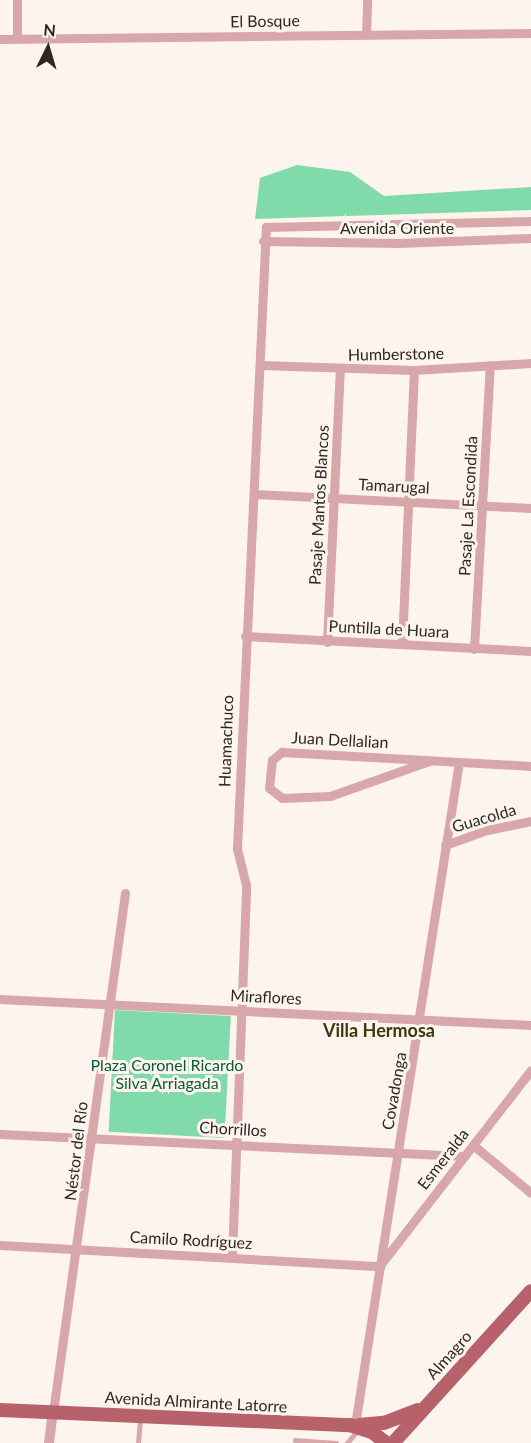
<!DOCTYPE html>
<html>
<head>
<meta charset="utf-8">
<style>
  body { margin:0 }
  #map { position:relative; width:531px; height:1443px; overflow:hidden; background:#fdf4ed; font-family:Lato,sans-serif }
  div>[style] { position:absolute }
  .green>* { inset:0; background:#81daa9; transform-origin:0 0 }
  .service>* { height:4.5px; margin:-2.25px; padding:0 2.25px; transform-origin:2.25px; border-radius:2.25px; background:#d8a7aa }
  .minor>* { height:9px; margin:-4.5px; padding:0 4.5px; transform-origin:4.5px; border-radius:4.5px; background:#d8a7aa }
  .tertiary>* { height:10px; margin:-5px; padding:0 5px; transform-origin:5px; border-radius:5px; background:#d8a7aa }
  .primary>* { height:14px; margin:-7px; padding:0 7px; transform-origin:7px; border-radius:7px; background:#b7626b }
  span { translate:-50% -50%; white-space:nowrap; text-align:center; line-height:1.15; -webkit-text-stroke:6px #fdf4ed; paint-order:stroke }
  .street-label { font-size:16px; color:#2c2826 }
  .park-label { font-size:16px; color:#065d3a }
  .neighbourhood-label { font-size:18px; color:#3f360c; font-weight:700 }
  .north { position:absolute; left:18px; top:18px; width:60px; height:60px; -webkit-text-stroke:4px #fdf4ed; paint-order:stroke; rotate:5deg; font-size:16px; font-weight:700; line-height:24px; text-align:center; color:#2c2826 }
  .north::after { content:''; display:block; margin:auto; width:21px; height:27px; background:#2c2826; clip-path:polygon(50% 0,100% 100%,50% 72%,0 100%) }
</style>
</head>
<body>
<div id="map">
  <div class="green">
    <div style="clip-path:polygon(297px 165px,350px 172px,384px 196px,531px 187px,531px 210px,255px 219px,260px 178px)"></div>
    <div style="left:115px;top:1010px;width:116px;height:122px;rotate:3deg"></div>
  </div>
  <div class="service">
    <div style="left:295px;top:1440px;width:41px;rotate:4.2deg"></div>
    <div style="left:138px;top:1443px;width:24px;rotate:-85deg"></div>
    <div style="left:347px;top:1443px;width:16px;rotate:-50deg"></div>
  </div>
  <div class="minor">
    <div style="left:366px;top:35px;width:35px;rotate:-88deg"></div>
    <div style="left:17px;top:38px;width:38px;rotate:-90deg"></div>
    <div style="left:0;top:39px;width:531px;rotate:-0.65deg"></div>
    <div style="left:263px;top:241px;width:135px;rotate:0.8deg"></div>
    <div style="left:398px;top:243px;width:133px;rotate:-2.2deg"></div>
    <div style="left:261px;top:365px;width:153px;rotate:1.9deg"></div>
    <div style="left:414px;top:370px;width:117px;rotate:-3.4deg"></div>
    <div style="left:255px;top:494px;width:276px;rotate:2.9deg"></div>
    <div style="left:245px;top:636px;width:286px;rotate:3deg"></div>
    <div style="left:327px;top:642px;width:272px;rotate:-87.3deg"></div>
    <div style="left:402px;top:644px;width:274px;rotate:-87.5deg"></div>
    <div style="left:474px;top:649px;width:284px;rotate:-86.8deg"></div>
    <div style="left:429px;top:761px;width:105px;rotate:160.5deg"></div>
    <div style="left:330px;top:796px;width:48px;rotate:177.6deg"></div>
    <div style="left:282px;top:798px;width:16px;rotate:-142deg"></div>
    <div style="left:269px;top:788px;width:28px;rotate:-84deg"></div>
    <div style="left:272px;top:760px;width:13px;rotate:-39deg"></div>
    <div style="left:282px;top:752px;width:249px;rotate:3.2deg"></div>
    <div style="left:445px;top:845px;width:45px;rotate:-19.7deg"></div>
    <div style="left:487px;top:830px;width:45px;rotate:-11.6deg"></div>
    <div style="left:0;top:999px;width:532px;rotate:2.8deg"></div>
    <div style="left:0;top:1134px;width:465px;rotate:2.7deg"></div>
    <div style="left:473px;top:1145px;width:75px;rotate:39.6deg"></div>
    <div style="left:0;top:1245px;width:381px;rotate:3.2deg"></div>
    <div style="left:232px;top:1256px;width:371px;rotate:-87.8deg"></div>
    <div style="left:246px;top:885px;width:38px;rotate:-104deg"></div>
    <div style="left:237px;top:848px;width:622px;rotate:-87.33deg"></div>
    <div style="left:266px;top:227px;width:265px;rotate:-1.3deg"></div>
    <div style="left:381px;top:1264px;width:245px;rotate:-52.3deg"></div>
    <div style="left:53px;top:1412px;width:524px;rotate:-82.1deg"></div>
    <div style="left:355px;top:1425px;width:671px;rotate:-81.09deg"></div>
  </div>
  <div class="tertiary">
    <div style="left:49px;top:1443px;width:31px;rotate:-83deg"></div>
  </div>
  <div class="primary">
    <div style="left:0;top:1410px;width:350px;rotate:2.5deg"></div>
    <div style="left:350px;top:1425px;width:23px;rotate:18deg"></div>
    <div style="left:372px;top:1432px;width:18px;rotate:38deg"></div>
    <div style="left:359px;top:1425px;width:25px;rotate:-5deg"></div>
    <div style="left:384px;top:1423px;width:36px;rotate:-21deg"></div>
    <div style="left:393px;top:1443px;width:205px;rotate:-47.8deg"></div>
  </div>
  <div class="street-label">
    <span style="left:265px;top:21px;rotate:-1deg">El Bosque</span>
    <span style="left:397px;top:228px">Avenida Oriente</span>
    <span style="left:396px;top:354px;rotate:-1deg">Humberstone</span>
    <span style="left:394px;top:486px;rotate:3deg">Tamarugal</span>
    <span style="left:319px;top:505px;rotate:-87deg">Pasaje Mantos Blancos</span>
    <span style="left:468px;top:506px;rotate:-87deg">Pasaje La Escondida</span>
    <span style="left:389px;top:629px;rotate:3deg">Puntilla de Huara</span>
    <span style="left:340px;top:740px;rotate:3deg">Juan Dellalian</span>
    <span style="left:226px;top:741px;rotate:-88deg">Huamachuco</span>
    <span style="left:484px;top:818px;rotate:-16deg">Guacolda</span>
    <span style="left:266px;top:997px;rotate:3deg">Miraflores</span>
    <span style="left:394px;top:1091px;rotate:-80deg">Covadonga</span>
    <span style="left:233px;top:1129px;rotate:3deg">Chorrillos</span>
    <span style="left:76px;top:1151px;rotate:-83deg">Néstor del Río</span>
    <span style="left:443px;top:1159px;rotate:-52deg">Esmeralda</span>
    <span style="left:191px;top:1240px;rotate:3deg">Camilo Rodríguez</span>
    <span style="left:449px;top:1355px;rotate:-48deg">Almagro</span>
    <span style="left:196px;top:1402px;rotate:3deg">Avenida Almirante Latorre</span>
  </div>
  <div class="park-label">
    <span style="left:167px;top:1074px">Plaza Coronel Ricardo<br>Silva Arriagada</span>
  </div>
  <div class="neighbourhood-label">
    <span style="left:379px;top:1030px">Villa Hermosa</span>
  </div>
  <div class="north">N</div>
</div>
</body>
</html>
